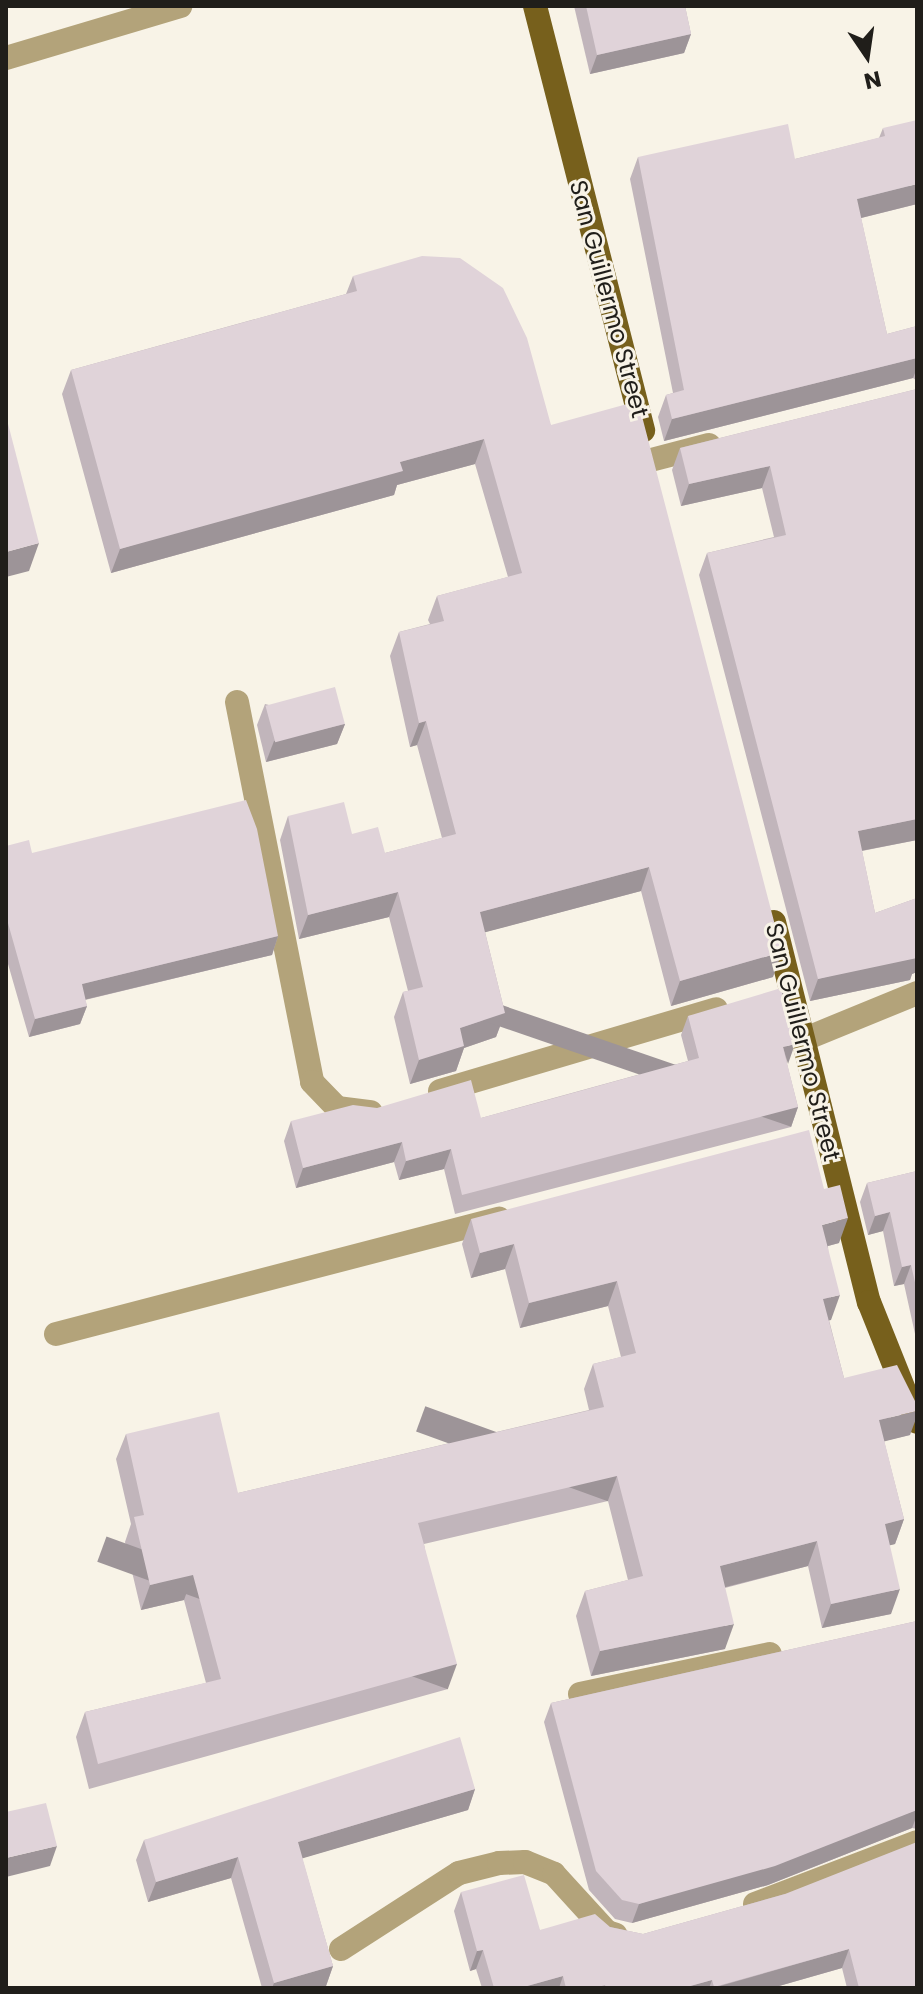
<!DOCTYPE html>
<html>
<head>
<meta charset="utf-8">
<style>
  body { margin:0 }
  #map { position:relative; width:923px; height:1994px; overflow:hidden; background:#f8f3e7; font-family:Poppins,sans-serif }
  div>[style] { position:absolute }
  .minor>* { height:24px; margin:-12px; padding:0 12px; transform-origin:12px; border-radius:12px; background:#b3a37a }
  .major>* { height:24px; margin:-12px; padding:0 12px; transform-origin:12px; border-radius:12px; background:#77601c }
  .wall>* { inset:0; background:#c1b5bb }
  .shaded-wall>* { inset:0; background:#9d9498; transform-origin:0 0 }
  .building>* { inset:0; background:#e0d3d9; transform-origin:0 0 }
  span { translate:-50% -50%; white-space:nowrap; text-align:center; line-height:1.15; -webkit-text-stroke:6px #f8f3e7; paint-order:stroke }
  .street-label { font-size:24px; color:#201e1a }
  .frame { position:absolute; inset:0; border:8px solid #201e1a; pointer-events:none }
  .north { position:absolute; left:827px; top:16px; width:80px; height:80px; -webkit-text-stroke:6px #f8f3e7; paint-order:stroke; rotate:167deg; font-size:22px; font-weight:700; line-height:32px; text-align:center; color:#201e1a }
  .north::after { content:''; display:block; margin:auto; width:28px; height:36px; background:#201e1a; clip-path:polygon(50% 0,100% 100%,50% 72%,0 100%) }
</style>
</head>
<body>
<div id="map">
  <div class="minor">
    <div style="left:6px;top:58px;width:182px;rotate:-16.6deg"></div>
    <div style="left:651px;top:460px;width:60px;rotate:-14.5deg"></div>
    <div style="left:237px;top:702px;width:387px;rotate:78.8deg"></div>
    <div style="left:312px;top:1082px;width:36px;rotate:46deg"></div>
    <div style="left:337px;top:1108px;width:34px;rotate:7deg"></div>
    <div style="left:805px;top:1039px;width:121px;rotate:-22.3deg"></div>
    <div style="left:440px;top:1091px;width:288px;rotate:-16.5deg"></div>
    <div style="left:56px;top:1334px;width:458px;rotate:-14.6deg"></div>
    <div style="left:580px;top:1694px;width:194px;rotate:-11.9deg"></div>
    <div style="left:755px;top:1904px;width:173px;rotate:-20.9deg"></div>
    <div style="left:341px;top:1949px;width:140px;rotate:-32.8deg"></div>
    <div style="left:459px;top:1873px;width:41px;rotate:-14deg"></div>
    <div style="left:499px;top:1863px;width:26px;rotate:-2deg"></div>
    <div style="left:525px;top:1862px;width:31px;rotate:22deg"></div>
    <div style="left:554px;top:1874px;width:79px;rotate:47.6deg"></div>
    <div style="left:607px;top:1932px;width:9px;rotate:18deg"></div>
  </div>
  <div class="major">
    <div style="left:535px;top:6px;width:438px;rotate:75.7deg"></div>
    <div style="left:774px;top:922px;width:392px;rotate:76deg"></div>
    <div style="left:869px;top:1302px;width:129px;rotate:68.2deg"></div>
  </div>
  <div class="wall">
    <div style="clip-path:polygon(574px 6px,685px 6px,691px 34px,684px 53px,590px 74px)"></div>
    <div style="clip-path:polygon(883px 128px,917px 204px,861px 218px,887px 334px,917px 326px,917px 381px,913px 378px,664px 441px,658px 417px,666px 395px,673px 393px,630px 179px,638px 157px,795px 159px,879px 138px)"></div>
    <div style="clip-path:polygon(353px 276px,551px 425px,773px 977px,671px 1006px,641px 891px,485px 932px,505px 1013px,496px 1037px,464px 1048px,456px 1071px,410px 1084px,394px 1017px,403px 992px,408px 991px,389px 917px,299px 939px,280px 840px,288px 816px,352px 834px,385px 853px,442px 838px,417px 745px,410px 747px,390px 656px,399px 632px,430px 624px,428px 620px,437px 596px,508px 577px,475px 464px,397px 485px,394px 495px,111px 573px,62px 394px,71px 370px,346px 294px)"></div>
    <div style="clip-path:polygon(917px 389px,917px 840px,862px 851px,875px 913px,917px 898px,917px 972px,912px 974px,910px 980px,810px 1001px,699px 575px,707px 553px,774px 537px,762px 488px,681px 506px,672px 470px,680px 448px)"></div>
    <div style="clip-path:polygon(265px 704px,345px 724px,337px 744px,266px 762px,257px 725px)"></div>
    <div style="clip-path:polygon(6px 846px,32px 853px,278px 936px,272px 955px,85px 1000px,87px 1006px,80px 1024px,29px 1037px,6px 957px)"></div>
    <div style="clip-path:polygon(783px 999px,787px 1064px,798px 1107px,791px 1127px,455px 1214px,444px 1169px,399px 1180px,394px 1162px,296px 1188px,284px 1141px,291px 1121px,481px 1118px,688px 1061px,681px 1035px,688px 1016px)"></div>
    <div style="clip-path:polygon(917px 1171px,917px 1343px,904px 1284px,894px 1286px,883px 1231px,868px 1235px,860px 1202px,867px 1183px)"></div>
    <div style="clip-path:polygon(471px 1219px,839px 1243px,828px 1246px,831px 1320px,829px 1320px,844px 1378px,910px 1435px,884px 1441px,904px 1519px,895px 1544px,890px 1545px,891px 1614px,822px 1628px,808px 1566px,725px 1588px,725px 1649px,591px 1676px,576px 1616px,585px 1591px,628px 1580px,608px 1501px,424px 1544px,448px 1689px,89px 1789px,76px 1737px,85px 1712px,206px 1683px,184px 1600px,141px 1610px,125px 1542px,131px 1524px,116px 1459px,126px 1434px,238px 1493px,589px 1410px,584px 1389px,593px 1364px,621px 1357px,608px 1306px,520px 1328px,505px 1269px,471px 1278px,462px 1244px)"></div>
    <div style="clip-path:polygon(917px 1621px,917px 1829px,912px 1828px,768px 1885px,632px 1923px,615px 1919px,589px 1890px,544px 1722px,551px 1703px)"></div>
    <div style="clip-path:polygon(475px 1789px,468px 1810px,302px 1858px,333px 1966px,326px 1986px,319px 1988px,262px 1988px,231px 1878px,148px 1902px,136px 1860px,144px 1840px)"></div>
    <div style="clip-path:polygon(461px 1892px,540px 1930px,610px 1927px,643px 1934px,785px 1894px,917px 1988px,847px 1988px,842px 1968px,772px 1988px,482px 1988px,476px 1969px,470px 1971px,454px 1911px)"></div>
  </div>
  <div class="shaded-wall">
    <div style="clip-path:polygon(691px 34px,684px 53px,590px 74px,597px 55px)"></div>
    <div style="clip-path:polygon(917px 184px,917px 204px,849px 221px,857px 199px)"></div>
    <div style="clip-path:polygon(917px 358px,917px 368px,913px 378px,664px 441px,672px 419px)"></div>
    <div style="clip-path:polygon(484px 439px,475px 464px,397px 485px,394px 495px,111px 573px,120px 549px,400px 462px)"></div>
    <div style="clip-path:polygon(770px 466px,762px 488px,681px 506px,689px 484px)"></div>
    <div style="clip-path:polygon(39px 543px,29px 571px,6px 577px,6px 552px)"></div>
    <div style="clip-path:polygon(426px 721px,417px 745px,410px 747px,419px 723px)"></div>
    <div style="clip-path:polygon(345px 724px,337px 744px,266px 762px,274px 741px)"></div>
    <div style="clip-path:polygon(917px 819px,917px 840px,850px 853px,858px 831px)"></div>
    <div style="clip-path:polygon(649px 867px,641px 891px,471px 936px,480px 912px)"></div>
    <div style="clip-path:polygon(398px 892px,389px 917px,299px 939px,308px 915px)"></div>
    <div style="clip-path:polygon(278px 936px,272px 955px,75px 1002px,82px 984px)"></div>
    <div style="clip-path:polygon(782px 952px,773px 977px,671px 1006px,680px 981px)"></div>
    <div style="clip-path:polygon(917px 953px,917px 972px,912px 974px,910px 980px,810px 1001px,818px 979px)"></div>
    <div style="clip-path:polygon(788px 986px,781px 1006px,781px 989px)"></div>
    <div style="clip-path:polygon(87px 1006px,80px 1024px,29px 1037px,35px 1019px)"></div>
    <div style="clip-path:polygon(505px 1013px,496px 1037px,464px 1048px,456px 1071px,410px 1084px,419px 1060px,460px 1028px)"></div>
    <div style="clip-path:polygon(795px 1044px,788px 1064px,783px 1047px)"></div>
    <div style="left:798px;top:1107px;width:21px;height:347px;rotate:109deg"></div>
    <div style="clip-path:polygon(402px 1142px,394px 1162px,296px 1188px,303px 1168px)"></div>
    <div style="clip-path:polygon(451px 1149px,444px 1169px,399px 1180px,406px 1161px)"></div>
    <div style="clip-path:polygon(890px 1212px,883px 1231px,868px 1235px,875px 1216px)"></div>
    <div style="clip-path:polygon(848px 1218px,839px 1243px,813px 1250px,822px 1225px)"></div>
    <div style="clip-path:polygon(514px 1244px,505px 1269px,471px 1278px,480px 1253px)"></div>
    <div style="clip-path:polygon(911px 1265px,904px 1284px,894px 1286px,902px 1267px)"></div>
    <div style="clip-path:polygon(617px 1281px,608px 1306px,520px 1328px,529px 1303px)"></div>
    <div style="clip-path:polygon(840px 1295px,831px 1320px,814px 1324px,823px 1299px)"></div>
    <div style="clip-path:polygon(917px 1411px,917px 1416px,910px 1435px,870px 1445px,879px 1420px)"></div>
    <div style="left:617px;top:1476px;width:27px;height:204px;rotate:110deg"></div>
    <div style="clip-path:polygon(904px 1519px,895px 1544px,876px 1549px,885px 1524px)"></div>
    <div style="clip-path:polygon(817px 1541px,808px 1566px,710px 1591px,720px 1566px)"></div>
    <div style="clip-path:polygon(193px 1575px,184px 1600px,141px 1610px,150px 1585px)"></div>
    <div style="clip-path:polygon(900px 1589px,891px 1614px,822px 1628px,831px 1604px)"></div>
    <div style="clip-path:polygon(734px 1624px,725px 1649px,591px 1676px,600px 1651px)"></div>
    <div style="left:457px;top:1664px;width:27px;height:373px;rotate:110deg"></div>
    <div style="clip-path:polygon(475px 1789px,468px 1810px,290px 1862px,298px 1842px)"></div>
    <div style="clip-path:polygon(917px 1810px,917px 1815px,912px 1828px,768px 1885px,632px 1923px,639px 1904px)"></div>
    <div style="clip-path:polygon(57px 1846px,50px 1866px,6px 1877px,6px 1858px)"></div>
    <div style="clip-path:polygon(238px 1857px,231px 1878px,148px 1902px,156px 1882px)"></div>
    <div style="clip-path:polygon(849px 1949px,842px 1968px,772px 1988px,713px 1988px)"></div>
    <div style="clip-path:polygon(483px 1950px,476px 1969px,470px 1971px,477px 1951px)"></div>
    <div style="clip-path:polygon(333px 1966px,326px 1986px,319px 1988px,272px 1988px,274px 1983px)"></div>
    <div style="clip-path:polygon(563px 1976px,559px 1988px,520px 1988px)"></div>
    <div style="clip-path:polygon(712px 1980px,709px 1988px,683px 1988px)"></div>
  </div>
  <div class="building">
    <div style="clip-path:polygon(586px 6px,685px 6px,691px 34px,597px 55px)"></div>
    <div style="clip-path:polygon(917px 120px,917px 184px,857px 199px,887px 334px,917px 326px,917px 358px,672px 419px,666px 395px,684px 390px,638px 157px,788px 124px,795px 159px,885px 136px,883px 128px)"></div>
    <div style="clip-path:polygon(422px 256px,460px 258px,503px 288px,527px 338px,551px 425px,638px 401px,782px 952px,680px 981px,649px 867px,480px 912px,505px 1013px,460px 1028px,464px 1046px,419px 1060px,403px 992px,423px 987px,398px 892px,308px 915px,288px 816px,344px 802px,352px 834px,378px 827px,385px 853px,456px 834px,426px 721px,419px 723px,399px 632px,444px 621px,437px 596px,522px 573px,484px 439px,400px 462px,403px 471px,120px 549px,71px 370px,357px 291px,353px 276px)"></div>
    <div style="clip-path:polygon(917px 389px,917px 819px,858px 831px,875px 913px,917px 898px,917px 958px,818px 979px,707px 553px,786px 535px,770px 466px,689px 484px,680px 448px)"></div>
    <div style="clip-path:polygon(6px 416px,39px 543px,6px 552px)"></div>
    <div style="left:335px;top:687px;width:38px;height:72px;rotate:75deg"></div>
    <div style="clip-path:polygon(246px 800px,257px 829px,278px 936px,82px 984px,87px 1006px,35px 1019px,6px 916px,6px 846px,29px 840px,32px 853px)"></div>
    <div style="clip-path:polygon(788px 986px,781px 989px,795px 1044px,783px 1047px,798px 1107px,462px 1195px,451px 1149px,406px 1161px,402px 1142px,303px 1168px,291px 1121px,353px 1105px,377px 1108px,471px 1080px,481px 1118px,562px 1096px,699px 1058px,688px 1016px)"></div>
    <div style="clip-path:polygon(809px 1130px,824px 1189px,840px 1185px,848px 1218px,822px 1225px,840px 1295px,823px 1299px,844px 1378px,897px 1365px,917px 1405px,917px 1411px,879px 1420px,904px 1519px,885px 1524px,900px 1589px,831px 1604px,817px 1541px,720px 1566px,734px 1624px,600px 1651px,585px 1591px,643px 1576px,617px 1476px,418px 1523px,457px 1664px,98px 1764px,85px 1712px,221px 1679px,193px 1575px,150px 1585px,134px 1517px,144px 1515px,126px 1434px,219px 1412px,238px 1493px,604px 1407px,593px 1364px,636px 1353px,617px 1281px,529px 1303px,514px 1244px,480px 1253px,471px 1219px)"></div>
    <div style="clip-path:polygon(917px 1171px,917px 1291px,911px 1265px,902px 1267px,890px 1212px,875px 1216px,867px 1183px)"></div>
    <div style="clip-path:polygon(917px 1621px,917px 1810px,775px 1866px,639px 1904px,622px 1900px,596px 1871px,551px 1703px)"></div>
    <div style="clip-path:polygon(460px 1737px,475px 1789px,298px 1842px,333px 1966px,274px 1983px,238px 1857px,156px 1882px,144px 1840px)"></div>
    <div style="clip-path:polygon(46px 1803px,57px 1846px,6px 1858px,6px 1812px)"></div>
    <div style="clip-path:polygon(917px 1842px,917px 1988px,859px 1988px,849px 1949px,714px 1987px,712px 1980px,683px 1988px,606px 1988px,605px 1985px,595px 1988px,566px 1988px,563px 1976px,520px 1988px,494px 1988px,483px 1950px,477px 1951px,461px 1892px,524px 1875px,540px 1930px,595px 1914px,610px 1927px,643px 1934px,785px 1894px)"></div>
  </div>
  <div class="street-label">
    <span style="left:609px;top:299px;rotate:75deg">San Guillermo Street</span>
    <span style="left:803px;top:1042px;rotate:76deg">San Guillermo Street</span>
  </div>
  <div class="frame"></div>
  <div class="north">N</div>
</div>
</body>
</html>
